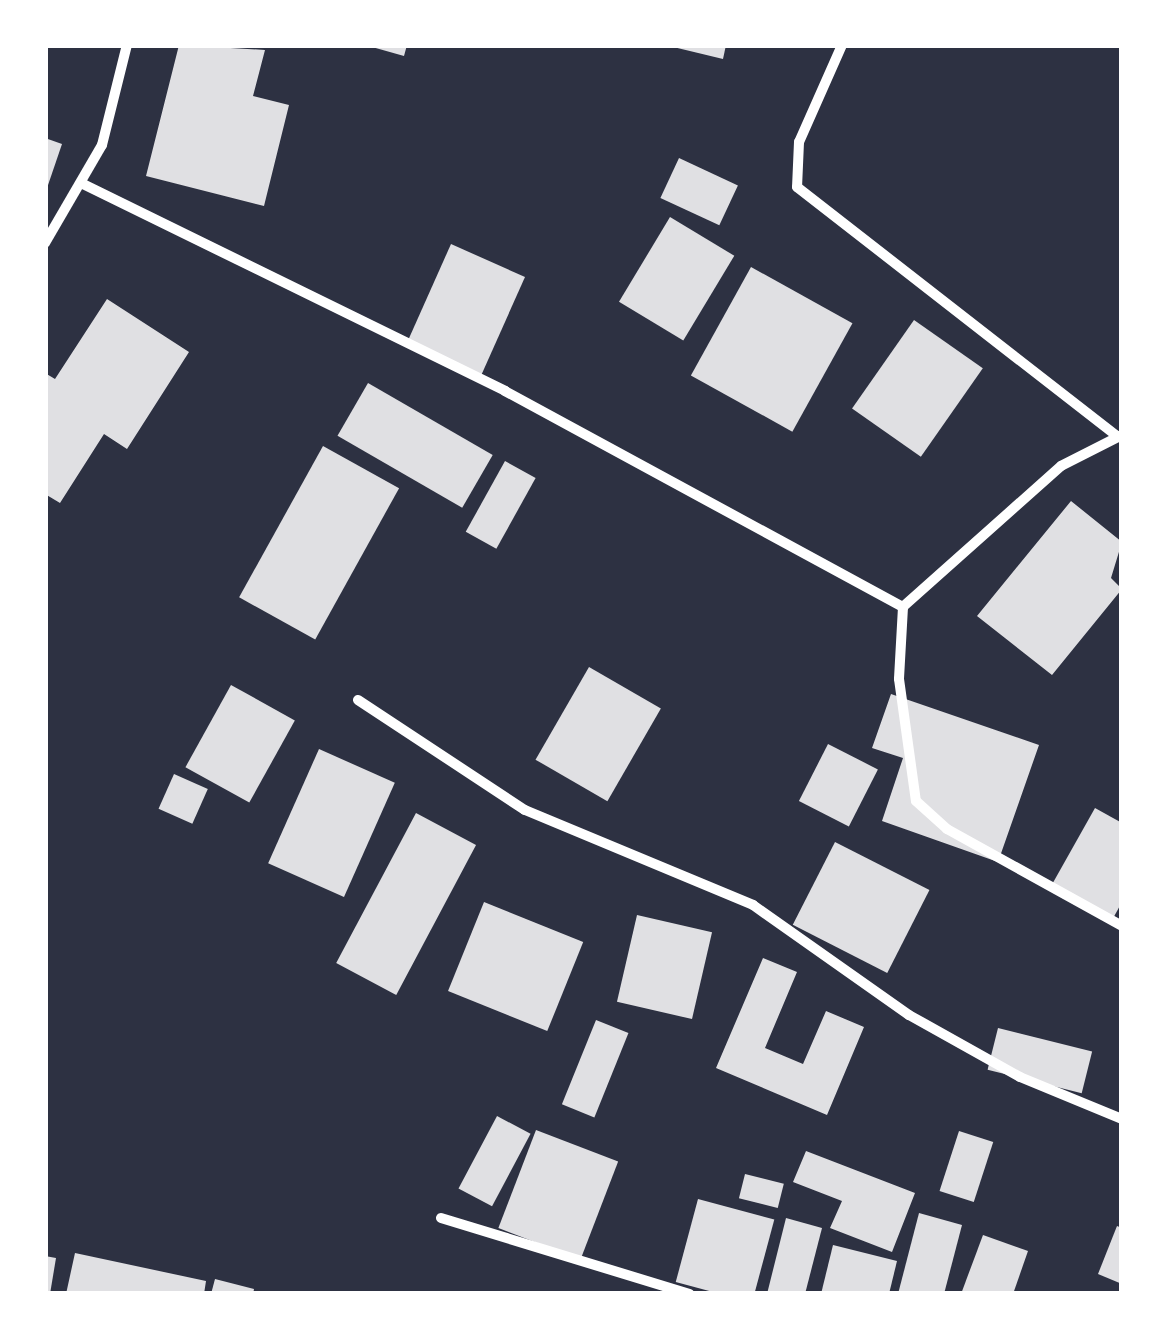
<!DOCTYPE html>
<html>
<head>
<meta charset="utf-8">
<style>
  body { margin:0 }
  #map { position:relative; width:1167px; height:1339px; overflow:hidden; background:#2d3142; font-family:"Fira Sans",sans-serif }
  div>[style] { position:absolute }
  .building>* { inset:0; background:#e0e0e3; transform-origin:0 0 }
  .minor>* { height:10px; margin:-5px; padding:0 5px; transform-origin:5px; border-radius:5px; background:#fff }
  span { translate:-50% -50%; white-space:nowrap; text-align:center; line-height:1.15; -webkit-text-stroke:8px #fff; paint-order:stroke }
  .frame { position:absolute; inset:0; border:48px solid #fff; pointer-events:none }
</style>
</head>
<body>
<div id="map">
  <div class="building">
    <div style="clip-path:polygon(179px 45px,265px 50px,253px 96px,289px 105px,264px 206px,146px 176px)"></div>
    <div style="clip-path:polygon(365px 45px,407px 45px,404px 56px)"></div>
    <div style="clip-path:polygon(665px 45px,726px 45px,723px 59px)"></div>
    <div style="clip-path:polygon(45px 138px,62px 144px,46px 191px,45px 191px)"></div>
    <div style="left:679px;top:158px;width:65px;height:44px;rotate:25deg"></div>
    <div style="left:670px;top:217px;width:75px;height:99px;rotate:31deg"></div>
    <div style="left:451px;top:244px;width:81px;height:109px;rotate:24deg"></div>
    <div style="left:751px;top:267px;width:116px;height:124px;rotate:29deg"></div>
    <div style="clip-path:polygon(107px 299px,189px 352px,127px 449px,104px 434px,60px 503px,45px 494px,45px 373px,55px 379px)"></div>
    <div style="left:914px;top:320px;width:84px;height:108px;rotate:35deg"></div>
    <div style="left:368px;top:383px;width:144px;height:61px;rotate:30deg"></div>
    <div style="left:323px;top:446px;width:87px;height:173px;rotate:29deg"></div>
    <div style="left:505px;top:461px;width:35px;height:81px;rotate:29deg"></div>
    <div style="clip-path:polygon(1071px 501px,1122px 542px,1111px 578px,1122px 589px,1052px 675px,977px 616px)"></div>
    <div style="left:589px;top:667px;width:83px;height:107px;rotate:30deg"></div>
    <div style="left:231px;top:685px;width:73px;height:94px;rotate:29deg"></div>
    <div style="clip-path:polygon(891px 694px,1039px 745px,998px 862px,882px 821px,903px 758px,872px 748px)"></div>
    <div style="left:828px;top:744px;width:56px;height:64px;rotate:27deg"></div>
    <div style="left:319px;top:749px;width:83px;height:125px;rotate:24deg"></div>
    <div style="left:174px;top:774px;width:37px;height:38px;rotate:24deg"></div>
    <div style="clip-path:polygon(1095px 808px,1122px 823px,1122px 902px,1111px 922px,1050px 888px)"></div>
    <div style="left:416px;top:813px;width:68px;height:170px;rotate:28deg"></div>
    <div style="left:835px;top:842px;width:106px;height:93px;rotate:27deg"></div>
    <div style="left:484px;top:902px;width:107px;height:96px;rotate:22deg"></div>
    <div style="left:637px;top:915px;width:77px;height:89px;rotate:13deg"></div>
    <div style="clip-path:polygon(763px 958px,797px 972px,765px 1048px,803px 1064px,826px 1011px,864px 1027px,827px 1115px,716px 1068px)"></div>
    <div style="left:596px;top:1020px;width:35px;height:91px;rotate:22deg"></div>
    <div style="left:998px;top:1028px;width:97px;height:43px;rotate:14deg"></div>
    <div style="left:497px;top:1116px;width:38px;height:82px;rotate:28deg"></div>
    <div style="left:536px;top:1130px;width:88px;height:105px;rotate:21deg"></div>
    <div style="left:959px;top:1131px;width:36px;height:63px;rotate:18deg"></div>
    <div style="clip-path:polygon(806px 1151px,915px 1193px,892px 1252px,830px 1228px,842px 1201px,793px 1182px)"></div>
    <div style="left:745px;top:1174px;width:40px;height:25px;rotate:14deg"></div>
    <div style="left:698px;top:1199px;width:79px;height:86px;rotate:15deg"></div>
    <div style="clip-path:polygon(919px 1213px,962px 1225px,944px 1294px,898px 1294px)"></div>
    <div style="clip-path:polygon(786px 1218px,822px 1228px,805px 1294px,767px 1294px)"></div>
    <div style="clip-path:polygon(1117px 1226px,1122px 1228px,1122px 1284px,1098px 1274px)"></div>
    <div style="clip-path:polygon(983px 1235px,1028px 1251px,1013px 1294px,961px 1294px)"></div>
    <div style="clip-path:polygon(833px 1245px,897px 1261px,889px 1294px,821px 1294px)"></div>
    <div style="clip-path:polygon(75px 1253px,206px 1281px,204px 1294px,66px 1294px)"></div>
    <div style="clip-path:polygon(45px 1256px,56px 1258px,50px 1294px,45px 1294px)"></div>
    <div style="clip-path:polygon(215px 1279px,254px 1289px,253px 1294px,211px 1294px)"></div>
  </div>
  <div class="minor">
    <div style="left:842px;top:45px;width:106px;rotate:113.9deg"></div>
    <div style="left:799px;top:142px;width:45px;rotate:92.5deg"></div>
    <div style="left:797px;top:187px;width:404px;rotate:37.9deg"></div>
    <div style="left:83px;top:184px;width:470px;rotate:26.1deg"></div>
    <div style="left:505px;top:391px;width:453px;rotate:28.5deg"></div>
    <div style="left:45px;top:243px;width:113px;rotate:-59.8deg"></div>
    <div style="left:102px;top:145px;width:103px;rotate:-76deg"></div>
    <div style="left:1122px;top:435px;width:68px;rotate:153.1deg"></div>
    <div style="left:1061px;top:466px;width:212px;rotate:138.3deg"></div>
    <div style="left:903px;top:607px;width:72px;rotate:93.2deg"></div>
    <div style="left:899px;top:679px;width:123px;rotate:82.1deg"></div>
    <div style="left:916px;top:801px;width:42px;rotate:42.1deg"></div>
    <div style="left:947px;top:829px;width:200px;rotate:29deg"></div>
    <div style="left:358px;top:700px;width:200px;rotate:33.4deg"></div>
    <div style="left:525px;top:810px;width:247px;rotate:22.6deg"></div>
    <div style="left:753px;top:905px;width:191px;rotate:35.2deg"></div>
    <div style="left:909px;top:1015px;width:127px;rotate:29.2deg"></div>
    <div style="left:1020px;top:1077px;width:110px;rotate:22.4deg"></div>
    <div style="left:441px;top:1218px;width:260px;rotate:17deg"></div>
  </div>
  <div class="frame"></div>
</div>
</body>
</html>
